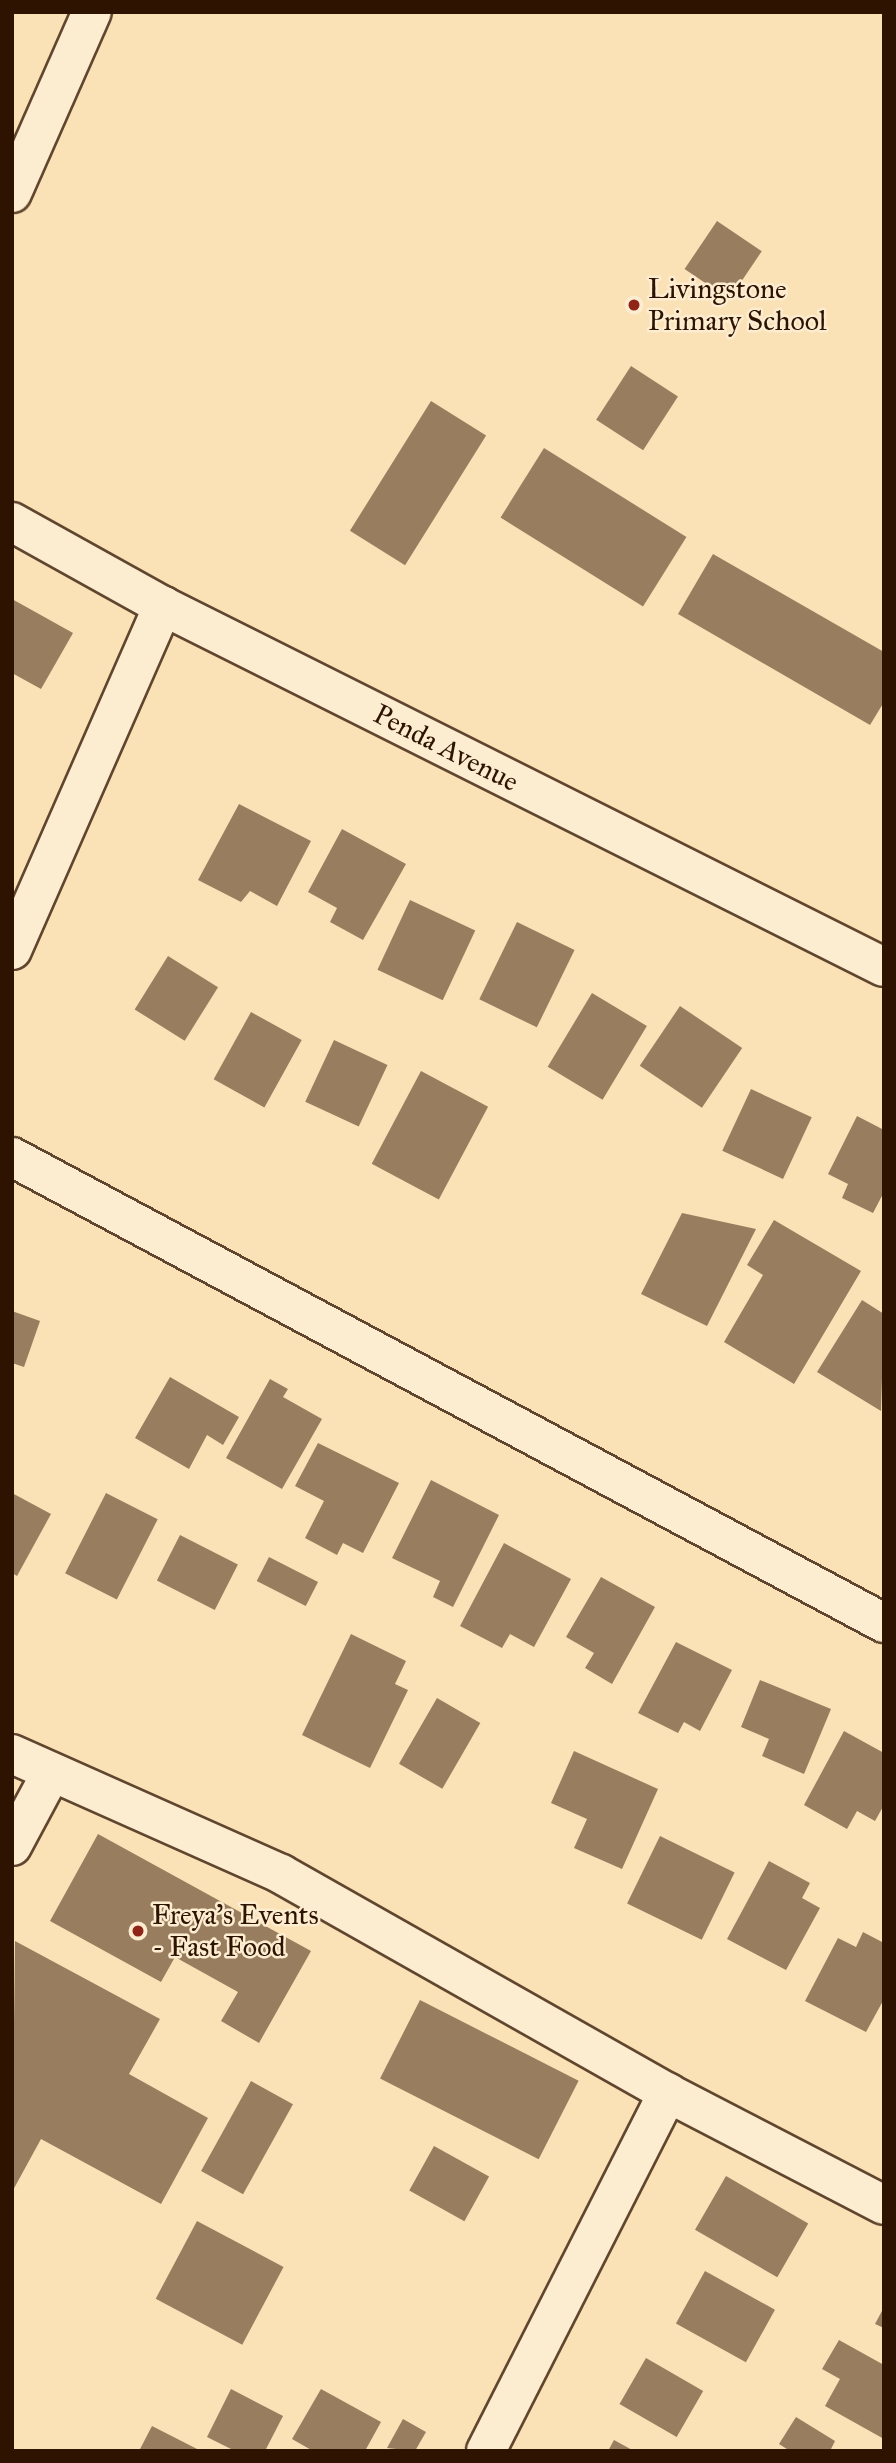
<!DOCTYPE html>
<html>
<head>
<meta charset="utf-8">
<style>
  body { margin:0 }
  #map { position:relative; width:896px; height:2463px; overflow:hidden; background:#fbe1b6; font-family:"IM FELL Great Primer",serif }
  div>[style] { position:absolute }
  .building>* { inset:0; background:#987e5f; transform-origin:0 0 }
  .roads { filter:drop-shadow(2px 0 #60462e) drop-shadow(-2px 0 #60462e) drop-shadow(0 2px #60462e) drop-shadow(0 -2px #60462e) }
  .street>* { height:38px; margin:-19px; padding:0 19px; transform-origin:19px; border-radius:19px; background:#fcecd0 }
  .dots>* { width:19px; height:19px; translate:-50% -50%; box-sizing:border-box; border:4px solid #fcecd0; border-radius:50% }
  span { translate:-50% -50%; white-space:nowrap; text-align:center; line-height:1.15; -webkit-text-stroke:5px #fcecd0; paint-order:stroke }
  .poi-label { font-size:28px; color:#2d1300 }
  .left { translate:0 -50%; text-align:left }
  .street-label { font-size:28px; color:#2d1300 }
  .frame { position:absolute; inset:0; border:14px solid #2d1300; pointer-events:none }
</style>
</head>
<body>
<div id="map">
  <div class="building">
    <div style="left:717px;top:221px;width:54px;height:58px;rotate:34deg"></div>
    <div style="left:631px;top:366px;width:56px;height:64px;rotate:33deg"></div>
    <div style="left:431px;top:401px;width:65px;height:153px;rotate:32deg"></div>
    <div style="left:544px;top:448px;width:168px;height:82px;rotate:32deg"></div>
    <div style="clip-path:polygon(713px 554px,884px 652px,884px 702px,870px 725px,678px 614px)"></div>
    <div style="clip-path:polygon(12px 599px,73px 633px,41px 689px,12px 673px)"></div>
    <div style="clip-path:polygon(239px 804px,311px 841px,277px 906px,250px 891px,241px 902px,198px 880px)"></div>
    <div style="clip-path:polygon(342px 829px,406px 864px,363px 940px,330px 922px,337px 908px,308px 892px)"></div>
    <div style="left:410px;top:900px;width:72px;height:77px;rotate:25deg"></div>
    <div style="left:517px;top:922px;width:64px;height:86px;rotate:26deg"></div>
    <div style="left:168px;top:956px;width:59px;height:63px;rotate:32deg"></div>
    <div style="left:592px;top:993px;width:64px;height:86px;rotate:31deg"></div>
    <div style="left:680px;top:1006px;width:75px;height:72px;rotate:34deg"></div>
    <div style="left:251px;top:1012px;width:58px;height:77px;rotate:29deg"></div>
    <div style="left:334px;top:1040px;width:59px;height:68px;rotate:25deg"></div>
    <div style="left:421px;top:1071px;width:76px;height:105px;rotate:28deg"></div>
    <div style="left:751px;top:1089px;width:67px;height:68px;rotate:25deg"></div>
    <div style="clip-path:polygon(857px 1116px,884px 1130px,884px 1192px,873px 1213px,842px 1198px,848px 1184px,828px 1174px)"></div>
    <div style="clip-path:polygon(682px 1213px,756px 1229px,707px 1326px,641px 1294px)"></div>
    <div style="clip-path:polygon(774px 1220px,861px 1271px,794px 1384px,724px 1342px,763px 1275px,747px 1265px)"></div>
    <div style="clip-path:polygon(862px 1300px,884px 1314px,881px 1411px,817px 1372px)"></div>
    <div style="clip-path:polygon(12px 1311px,40px 1321px,24px 1367px,12px 1363px)"></div>
    <div style="clip-path:polygon(170px 1377px,239px 1417px,223px 1445px,207px 1435px,189px 1469px,135px 1438px)"></div>
    <div style="clip-path:polygon(270px 1379px,288px 1389px,283px 1397px,322px 1419px,282px 1489px,226px 1458px)"></div>
    <div style="clip-path:polygon(318px 1443px,399px 1483px,363px 1553px,343px 1543px,337px 1555px,305px 1538px,324px 1501px,295px 1486px)"></div>
    <div style="clip-path:polygon(431px 1480px,499px 1515px,453px 1607px,433px 1597px,440px 1581px,392px 1558px)"></div>
    <div style="clip-path:polygon(12px 1493px,51px 1514px,17px 1576px,12px 1573px)"></div>
    <div style="left:106px;top:1493px;width:58px;height:90px;rotate:27deg"></div>
    <div style="left:180px;top:1535px;width:65px;height:51px;rotate:27deg"></div>
    <div style="clip-path:polygon(504px 1543px,571px 1579px,534px 1647px,510px 1634px,502px 1648px,460px 1626px)"></div>
    <div style="left:269px;top:1557px;width:55px;height:27px;rotate:27deg"></div>
    <div style="clip-path:polygon(601px 1577px,655px 1607px,612px 1684px,585px 1668px,594px 1653px,566px 1637px)"></div>
    <div style="clip-path:polygon(351px 1634px,406px 1661px,395px 1684px,408px 1690px,370px 1768px,302px 1735px)"></div>
    <div style="clip-path:polygon(676px 1642px,732px 1670px,700px 1731px,684px 1722px,678px 1733px,638px 1713px)"></div>
    <div style="clip-path:polygon(760px 1680px,831px 1709px,804px 1774px,762px 1756px,769px 1739px,741px 1727px)"></div>
    <div style="left:437px;top:1698px;width:50px;height:76px;rotate:30deg"></div>
    <div style="clip-path:polygon(844px 1731px,884px 1753px,884px 1805px,875px 1821px,857px 1811px,847px 1829px,804px 1805px)"></div>
    <div style="clip-path:polygon(574px 1751px,658px 1789px,622px 1869px,574px 1848px,587px 1819px,551px 1803px)"></div>
    <div style="clip-path:polygon(98px 1834px,311px 1951px,259px 2043px,221px 2021px,238px 1992px,175px 1957px,161px 1982px,50px 1921px)"></div>
    <div style="left:660px;top:1836px;width:83px;height:75px;rotate:26deg"></div>
    <div style="clip-path:polygon(769px 1861px,810px 1883px,802px 1898px,820px 1908px,786px 1970px,727px 1939px)"></div>
    <div style="clip-path:polygon(863px 1932px,884px 1943px,884px 1999px,866px 2032px,805px 2001px,838px 1938px,856px 1947px)"></div>
    <div style="clip-path:polygon(15px 1941px,160px 2019px,129px 2074px,208px 2118px,161px 2204px,41px 2139px,12px 2192px)"></div>
    <div style="left:420px;top:2000px;width:178px;height:88px;rotate:27deg"></div>
    <div style="left:251px;top:2081px;width:48px;height:103px;rotate:29deg"></div>
    <div style="left:434px;top:2146px;width:63px;height:51px;rotate:29deg"></div>
    <div style="left:726px;top:2176px;width:95px;height:62px;rotate:30deg"></div>
    <div style="left:197px;top:2221px;width:98px;height:88px;rotate:28deg"></div>
    <div style="left:705px;top:2271px;width:80px;height:60px;rotate:29deg"></div>
    <div style="clip-path:polygon(884px 2307px,884px 2328px,875px 2324px)"></div>
    <div style="clip-path:polygon(839px 2340px,884px 2365px,884px 2439px,825px 2406px,840px 2379px,822px 2369px)"></div>
    <div style="left:646px;top:2358px;width:66px;height:53px;rotate:30deg"></div>
    <div style="clip-path:polygon(231px 2389px,283px 2416px,265px 2451px,235px 2451px,207px 2437px)"></div>
    <div style="clip-path:polygon(321px 2389px,381px 2422px,365px 2451px,313px 2451px,292px 2439px)"></div>
    <div style="clip-path:polygon(796px 2417px,835px 2441px,830px 2451px,790px 2451px,779px 2444px)"></div>
    <div style="clip-path:polygon(403px 2419px,426px 2432px,415px 2451px,387px 2448px)"></div>
    <div style="clip-path:polygon(152px 2426px,201px 2451px,139px 2451px)"></div>
    <div style="clip-path:polygon(614px 2440px,634px 2451px,608px 2451px)"></div>
  </div>
  <div class="roads">
    <div class="street">
      <div style="left:12px;top:193px;width:198px;rotate:-66.2deg"></div>
      <div style="left:12px;top:522px;width:173px;rotate:29.1deg"></div>
      <div style="left:163px;top:606px;width:806px;rotate:26.6deg"></div>
      <div style="left:12px;top:950px;width:376px;rotate:-66.3deg"></div>
      <div style="left:12px;top:1157px;width:989px;rotate:28.12deg"></div>
      <div style="left:12px;top:1754px;width:295px;rotate:24deg"></div>
      <div style="left:281px;top:1874px;width:445px;rotate:29.5deg"></div>
      <div style="left:668px;top:2093px;width:243px;rotate:27.4deg"></div>
      <div style="left:12px;top:1846px;width:81px;rotate:-61.8deg"></div>
      <div style="left:486px;top:2451px;width:402px;rotate:-63.1deg"></div>
    </div>
  </div>
  <div class="dots">
    <div style="left:634px;top:305px;background:#8f2418"></div>
    <div style="left:138px;top:1931px;background:#8f2418"></div>
  </div>
  <div class="poi-label">
    <span class="left" style="left:648px;top:305px">Livingstone<br>Primary School</span>
    <span class="left" style="left:152px;top:1931px">Freya's Events<br>- Fast Food</span>
  </div>
  <div class="street-label">
    <span style="left:446px;top:748px;rotate:27deg">Penda Avenue</span>
  </div>
  <div class="frame"></div>
</div>
</body>
</html>
